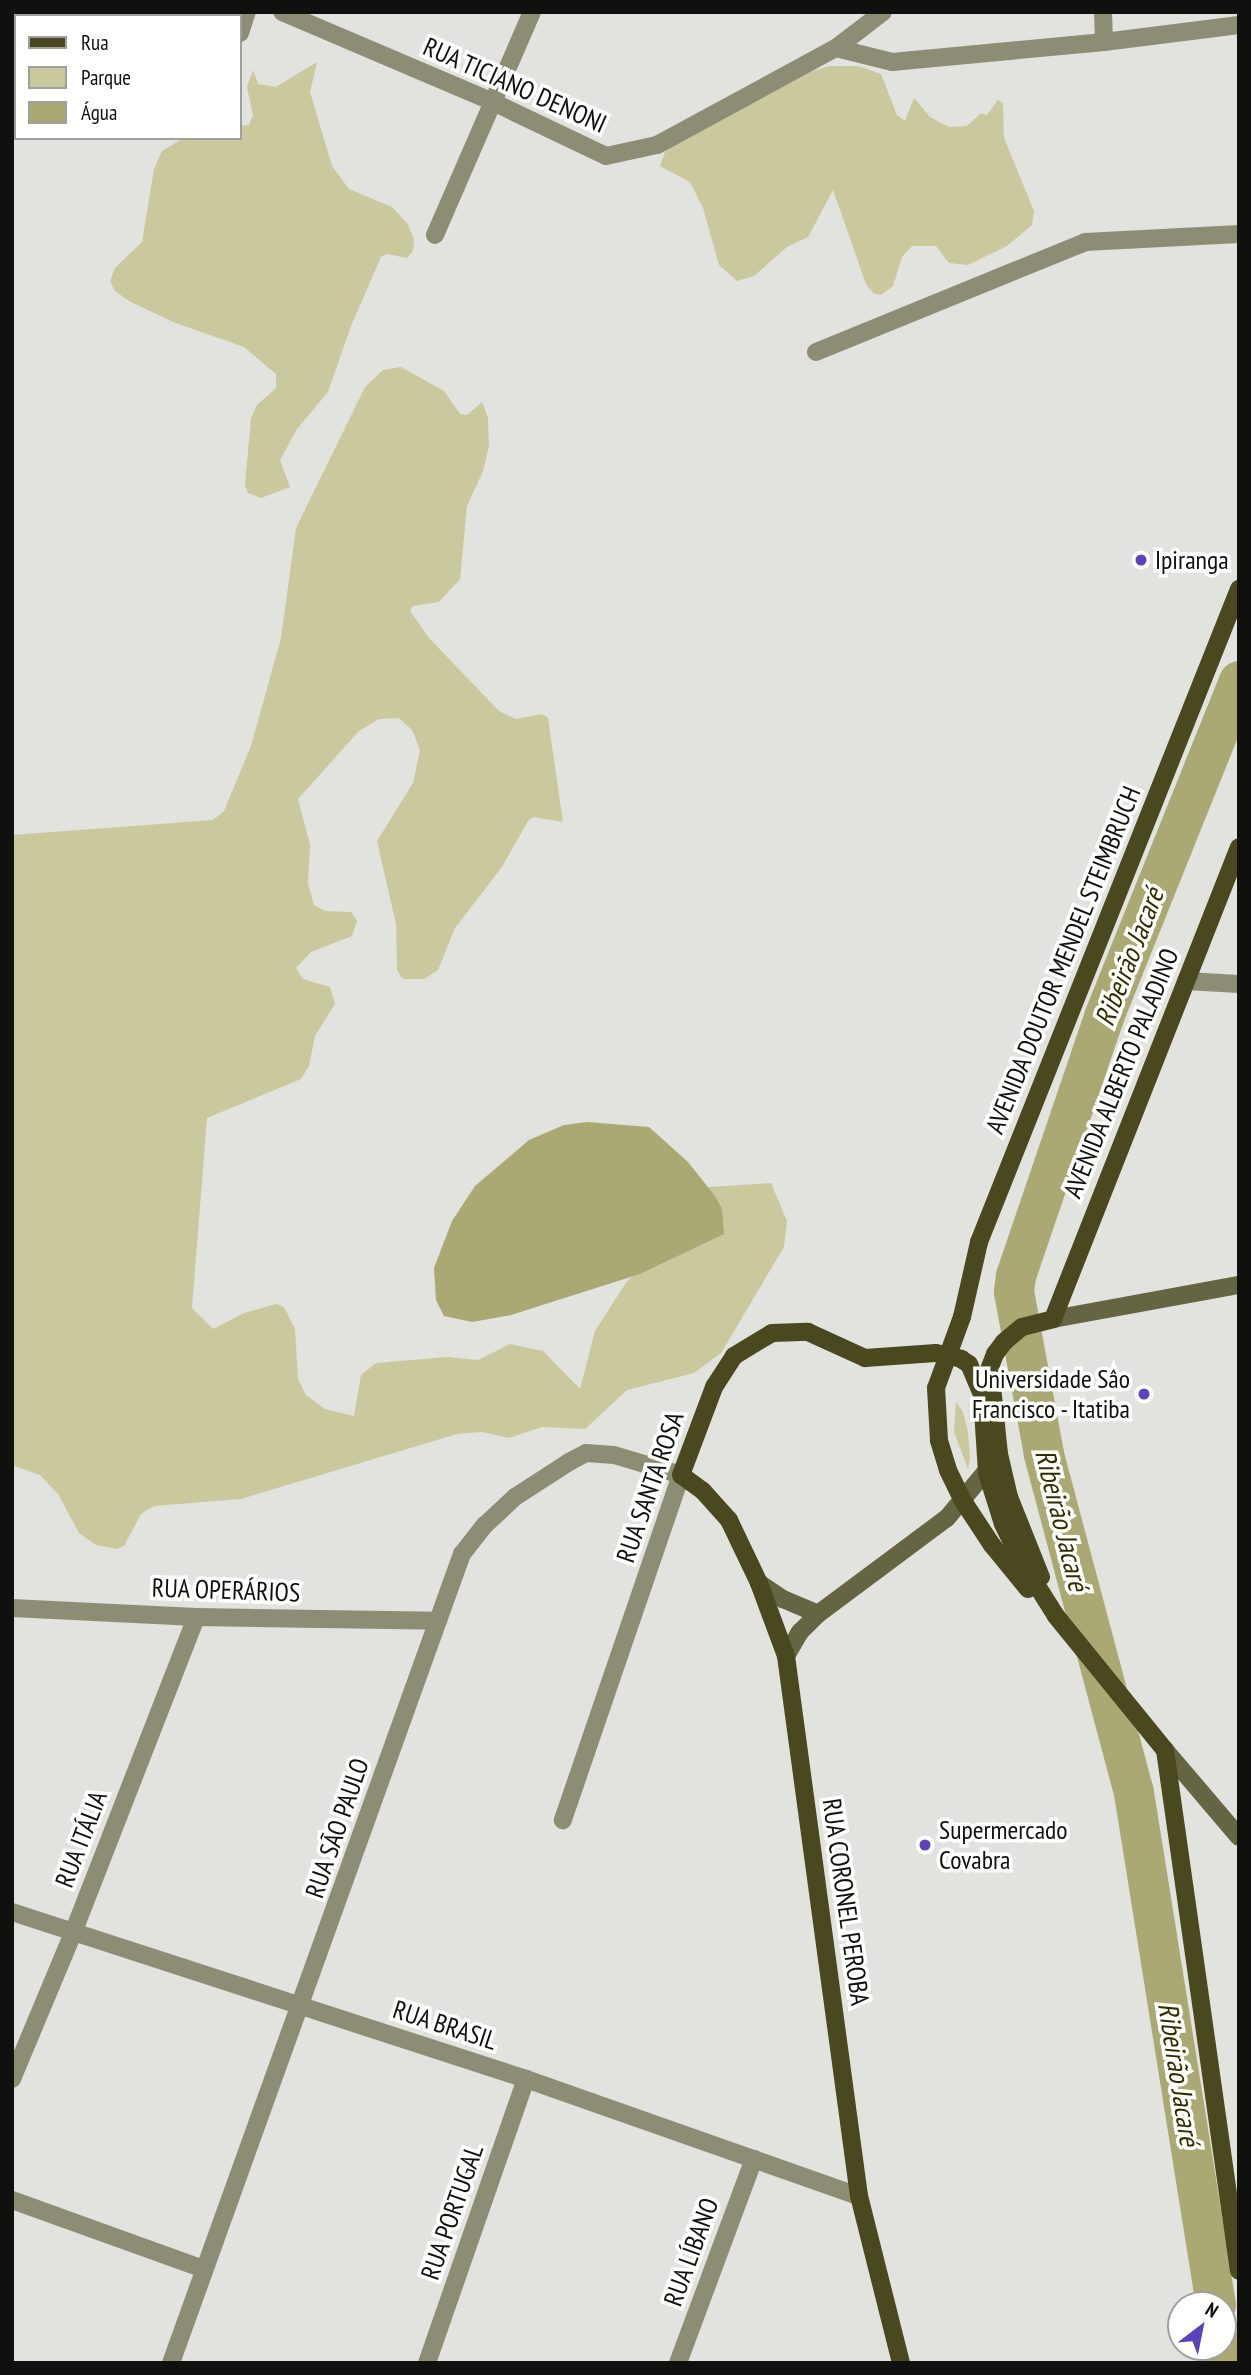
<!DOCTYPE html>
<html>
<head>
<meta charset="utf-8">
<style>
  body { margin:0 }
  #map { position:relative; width:1251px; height:2375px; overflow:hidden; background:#e2e2de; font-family:"PT Sans Narrow",sans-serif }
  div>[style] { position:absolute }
  .green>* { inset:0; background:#cac99d }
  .water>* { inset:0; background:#aaa973 }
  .river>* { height:40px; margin:-20px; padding:0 20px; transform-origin:20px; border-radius:20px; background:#aaa973 }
  .street>* { height:18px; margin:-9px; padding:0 9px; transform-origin:9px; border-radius:9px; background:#8d8d76 }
  .secondary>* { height:18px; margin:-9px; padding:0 9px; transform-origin:9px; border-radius:9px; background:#656543 }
  .primary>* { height:18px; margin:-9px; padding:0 9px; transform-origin:9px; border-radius:9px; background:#4a481e }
  .dots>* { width:19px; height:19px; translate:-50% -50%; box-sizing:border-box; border:4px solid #fffffe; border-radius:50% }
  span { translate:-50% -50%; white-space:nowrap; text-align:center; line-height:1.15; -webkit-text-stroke:7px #fffffe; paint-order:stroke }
  .street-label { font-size:26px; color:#10100f }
  .poi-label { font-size:26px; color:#10100f }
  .left { translate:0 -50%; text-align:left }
  .right { translate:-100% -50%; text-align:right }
  .water-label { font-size:28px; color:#302e01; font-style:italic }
  .frame { position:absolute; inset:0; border:14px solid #10100f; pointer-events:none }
  .legend { position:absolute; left:14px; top:14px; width:228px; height:126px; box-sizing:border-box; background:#fffffe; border:2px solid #9f9f9e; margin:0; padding:9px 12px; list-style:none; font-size:21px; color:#10100f }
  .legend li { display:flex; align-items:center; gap:14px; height:35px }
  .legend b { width:35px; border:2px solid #9f9f9e }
  .north { position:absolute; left:1167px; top:2291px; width:70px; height:70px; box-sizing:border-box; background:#fffffe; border:2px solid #9f9f9e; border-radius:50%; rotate:32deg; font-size:19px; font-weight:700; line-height:28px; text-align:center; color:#10100f }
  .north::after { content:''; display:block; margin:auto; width:24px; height:32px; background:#5c43bc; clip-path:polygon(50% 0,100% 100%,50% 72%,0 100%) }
</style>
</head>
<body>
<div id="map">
  <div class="green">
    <div style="clip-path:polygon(317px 62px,310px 92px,332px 166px,349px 189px,392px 207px,407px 223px,414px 239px,413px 251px,407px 258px,387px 254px,381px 257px,351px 326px,328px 392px,297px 429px,280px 460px,290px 487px,261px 498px,248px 493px,245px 485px,251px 418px,257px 405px,276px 388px,276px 374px,244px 347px,173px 322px,129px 301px,115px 291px,110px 281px,115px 268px,142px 242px,154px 169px,162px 151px,184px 138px,240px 138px,240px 126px,249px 125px,253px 115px,247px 87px,253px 70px,258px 84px,276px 87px)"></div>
    <div style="clip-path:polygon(829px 66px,858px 66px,881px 74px,897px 115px,905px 121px,914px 98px,930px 117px,949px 127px,967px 126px,981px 113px,987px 115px,998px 100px,1003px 103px,1004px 138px,1034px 211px,1032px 225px,1007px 246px,968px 265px,949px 263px,936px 246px,912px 246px,902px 257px,893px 286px,881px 295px,874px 294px,866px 284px,833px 190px,808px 237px,787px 247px,754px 276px,737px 281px,719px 265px,703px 208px,690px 182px,660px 166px,667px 146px,772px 84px)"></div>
    <div style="clip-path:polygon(401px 367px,444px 391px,460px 414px,467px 415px,482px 402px,488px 418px,489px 446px,483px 471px,467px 506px,460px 579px,439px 602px,413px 606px,410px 611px,429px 638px,499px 711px,516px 719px,542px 714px,548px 718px,563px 822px,533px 817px,528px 821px,502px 867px,455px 928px,438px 970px,424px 979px,403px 979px,397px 970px,396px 924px,377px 841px,413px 783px,420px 750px,412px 730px,399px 718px,379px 719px,359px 731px,298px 799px,310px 845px,308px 883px,314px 905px,325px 911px,351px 912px,357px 921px,352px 936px,311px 952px,296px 968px,303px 979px,330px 987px,335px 1004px,315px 1036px,309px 1066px,301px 1079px,207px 1118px,192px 1308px,213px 1329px,244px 1313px,276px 1304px,284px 1307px,295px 1329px,298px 1379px,306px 1395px,325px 1409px,354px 1416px,361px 1375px,376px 1363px,447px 1357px,478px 1360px,510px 1344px,543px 1351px,580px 1389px,595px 1331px,625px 1284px,655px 1251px,692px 1188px,771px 1183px,787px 1221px,784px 1247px,721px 1353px,694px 1373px,627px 1390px,585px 1429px,542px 1427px,509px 1438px,482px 1432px,457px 1434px,241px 1499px,154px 1506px,141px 1514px,124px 1546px,117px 1549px,96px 1545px,79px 1533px,58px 1494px,40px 1475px,12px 1465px,12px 835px,213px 820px,224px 811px,251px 746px,281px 638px,296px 528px,365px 387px,383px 370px)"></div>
    <div style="clip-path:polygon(956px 1402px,963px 1412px,968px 1432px,970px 1459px,968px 1469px,954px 1432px)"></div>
  </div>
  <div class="water">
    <div style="clip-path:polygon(587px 1122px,649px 1127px,688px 1162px,715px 1196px,722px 1209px,724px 1234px,640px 1274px,511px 1315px,472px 1322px,444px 1316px,436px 1300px,434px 1268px,452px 1221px,475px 1186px,529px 1140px,564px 1125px)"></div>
  </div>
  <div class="river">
    <div style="left:1216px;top:2305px;width:519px;rotate:-99.1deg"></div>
    <div style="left:1134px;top:1793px;width:351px;rotate:-104.9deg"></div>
    <div style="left:1044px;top:1454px;width:165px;rotate:-100.5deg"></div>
    <div style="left:1014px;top:1292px;width:16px;rotate:-83deg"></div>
    <div style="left:1016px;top:1276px;width:274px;rotate:-71.2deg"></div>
    <div style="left:1104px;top:1017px;width:362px;rotate:-68.1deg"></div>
    <div style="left:1223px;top:2347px;width:16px;rotate:83deg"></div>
  </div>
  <div class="street">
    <div style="left:282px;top:12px;width:229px;rotate:23.1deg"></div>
    <div style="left:493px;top:102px;width:125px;rotate:25.5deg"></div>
    <div style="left:606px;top:156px;width:52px;rotate:-12.2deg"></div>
    <div style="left:657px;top:145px;width:204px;rotate:-28.5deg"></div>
    <div style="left:836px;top:48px;width:59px;rotate:-37.5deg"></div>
    <div style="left:1103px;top:12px;width:30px;rotate:88deg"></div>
    <div style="left:240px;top:33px;width:22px;rotate:-72deg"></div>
    <div style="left:836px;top:48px;width:58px;rotate:14deg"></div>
    <div style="left:892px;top:62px;width:213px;rotate:-5.4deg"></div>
    <div style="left:1104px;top:42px;width:136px;rotate:-7.2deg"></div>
    <div style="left:435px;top:235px;width:243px;rotate:-66.5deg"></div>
    <div style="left:816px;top:352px;width:291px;rotate:-22.2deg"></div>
    <div style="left:1085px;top:242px;width:154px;rotate:-3deg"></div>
    <div style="left:1186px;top:981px;width:53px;rotate:3.2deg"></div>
    <div style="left:12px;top:1608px;width:184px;rotate:2.8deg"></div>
    <div style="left:196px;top:1617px;width:242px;rotate:0.9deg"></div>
    <div style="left:12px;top:1912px;width:540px;rotate:18deg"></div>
    <div style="left:526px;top:2079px;width:353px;rotate:19.4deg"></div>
    <div style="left:12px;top:2079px;width:158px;rotate:-67.3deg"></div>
    <div style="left:73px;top:1933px;width:339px;rotate:-68.7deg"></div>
    <div style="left:12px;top:2200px;width:204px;rotate:19.8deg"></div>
    <div style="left:171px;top:2363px;width:860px;rotate:-70.22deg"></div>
    <div style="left:462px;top:1554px;width:37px;rotate:-52deg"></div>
    <div style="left:485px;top:1525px;width:41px;rotate:-43deg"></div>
    <div style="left:515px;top:1497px;width:64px;rotate:-32.9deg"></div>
    <div style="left:569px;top:1462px;width:19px;rotate:-28deg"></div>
    <div style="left:586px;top:1453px;width:28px;rotate:4deg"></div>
    <div style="left:614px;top:1455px;width:70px;rotate:16.6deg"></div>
    <div style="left:681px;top:1475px;width:365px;rotate:108.9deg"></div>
    <div style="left:427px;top:2363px;width:301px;rotate:-70.8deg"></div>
    <div style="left:678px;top:2363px;width:218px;rotate:-69.6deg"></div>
  </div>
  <div class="secondary">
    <div style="left:1053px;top:1319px;width:189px;rotate:-10.4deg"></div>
    <div style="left:759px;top:1583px;width:29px;rotate:34deg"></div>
    <div style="left:783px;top:1599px;width:38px;rotate:23deg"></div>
    <div style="left:786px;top:1656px;width:28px;rotate:-60deg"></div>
    <div style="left:800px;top:1632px;width:25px;rotate:-45deg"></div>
    <div style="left:818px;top:1614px;width:161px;rotate:-36.7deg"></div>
    <div style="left:947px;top:1518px;width:72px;rotate:-50.1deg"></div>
    <div style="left:1165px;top:1750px;width:114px;rotate:49.6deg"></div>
  </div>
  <div class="primary">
    <div style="left:1041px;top:1577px;width:86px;rotate:-111.8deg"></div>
    <div style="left:1009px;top:1497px;width:44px;rotate:-103.1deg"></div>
    <div style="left:999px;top:1454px;width:87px;rotate:-95.9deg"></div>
    <div style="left:990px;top:1367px;width:14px;rotate:-69deg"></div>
    <div style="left:995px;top:1354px;width:15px;rotate:-53deg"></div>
    <div style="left:1004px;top:1342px;width:23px;rotate:-40deg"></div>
    <div style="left:1022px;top:1327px;width:32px;rotate:-14deg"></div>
    <div style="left:1053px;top:1319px;width:507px;rotate:-68.49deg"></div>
    <div style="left:1028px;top:1589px;width:57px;rotate:-129.3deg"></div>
    <div style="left:992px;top:1545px;width:53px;rotate:-123.4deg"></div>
    <div style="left:963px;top:1501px;width:34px;rotate:-116deg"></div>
    <div style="left:948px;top:1470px;width:31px;rotate:-107deg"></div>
    <div style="left:939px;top:1440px;width:52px;rotate:-93.3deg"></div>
    <div style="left:936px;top:1388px;width:76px;rotate:-69.9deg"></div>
    <div style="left:962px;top:1317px;width:77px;rotate:-77.2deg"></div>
    <div style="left:979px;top:1242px;width:703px;rotate:-68.29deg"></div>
    <div style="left:901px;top:2363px;width:172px;rotate:-104.1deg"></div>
    <div style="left:859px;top:2196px;width:545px;rotate:-97.7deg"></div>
    <div style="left:786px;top:1656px;width:78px;rotate:-110.3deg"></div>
    <div style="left:759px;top:1583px;width:70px;rotate:-115.5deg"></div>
    <div style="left:729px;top:1520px;width:39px;rotate:-132deg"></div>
    <div style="left:703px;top:1491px;width:27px;rotate:-144deg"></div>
    <div style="left:681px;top:1475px;width:94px;rotate:-69.4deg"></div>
    <div style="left:714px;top:1387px;width:37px;rotate:-57deg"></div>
    <div style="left:734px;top:1356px;width:44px;rotate:-31.2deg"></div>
    <div style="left:772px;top:1333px;width:36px;rotate:-2deg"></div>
    <div style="left:808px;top:1332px;width:63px;rotate:24.5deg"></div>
    <div style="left:865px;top:1358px;width:71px;rotate:-4deg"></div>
    <div style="left:936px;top:1353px;width:26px;rotate:13deg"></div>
    <div style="left:961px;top:1359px;width:9px;rotate:32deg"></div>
    <div style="left:969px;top:1364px;width:34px;rotate:67deg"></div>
    <div style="left:982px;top:1395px;width:78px;rotate:86.3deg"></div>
    <div style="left:987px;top:1473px;width:53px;rotate:72.6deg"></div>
    <div style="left:1003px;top:1524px;width:37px;rotate:64deg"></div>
    <div style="left:1019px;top:1557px;width:70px;rotate:57.9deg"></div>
    <div style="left:1056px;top:1616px;width:173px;rotate:50.9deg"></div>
    <div style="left:1165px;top:1750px;width:526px;rotate:81.92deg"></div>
  </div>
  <div class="dots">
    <div style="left:1141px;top:560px;background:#5c43bc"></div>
    <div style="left:1144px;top:1394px;background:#5c43bc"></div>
    <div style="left:925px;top:1845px;background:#5c43bc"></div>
  </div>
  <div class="street-label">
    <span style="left:515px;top:85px;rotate:24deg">RUA TICIANO DENONI</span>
    <span style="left:1063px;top:960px;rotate:-68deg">AVENIDA DOUTOR MENDEL STEIMBRUCH</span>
    <span style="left:1121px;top:1073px;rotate:-68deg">AVENIDA ALBERTO PALADINO</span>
    <span style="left:650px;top:1487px;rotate:-71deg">RUA SANTA ROSA</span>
    <span style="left:226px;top:1590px;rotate:2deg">RUA OPERÁRIOS</span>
    <span style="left:337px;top:1828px;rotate:-71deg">RUA SÃO PAULO</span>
    <span style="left:81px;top:1839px;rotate:-69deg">RUA ITÁLIA</span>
    <span style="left:846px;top:1902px;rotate:82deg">RUA CORONEL PEROBA</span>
    <span style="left:445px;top:2025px;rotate:18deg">RUA BRASIL</span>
    <span style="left:452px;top:2212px;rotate:-71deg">RUA PORTUGAL</span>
    <span style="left:691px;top:2252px;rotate:-70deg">RUA LÍBANO</span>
  </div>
  <div class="poi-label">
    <span class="left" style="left:1155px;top:560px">Ipiranga</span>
    <span class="right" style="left:1130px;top:1394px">Universidade Sâo<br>Francisco - Itatiba</span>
    <span class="left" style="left:939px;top:1845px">Supermercado<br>Covabra</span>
  </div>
  <div class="water-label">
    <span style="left:1129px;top:957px;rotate:-69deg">Ribeirão Jacaré</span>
    <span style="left:1062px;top:1520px;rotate:76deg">Ribeirão Jacaré</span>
    <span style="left:1179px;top:2074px;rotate:81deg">Ribeirão Jacaré</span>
  </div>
  <div class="frame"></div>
  <ul class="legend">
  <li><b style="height:9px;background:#4a481e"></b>Rua</li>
  <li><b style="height:19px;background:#cac99d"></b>Parque</li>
  <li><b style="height:19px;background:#aaa973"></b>Água</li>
  </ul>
  <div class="north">N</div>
</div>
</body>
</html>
